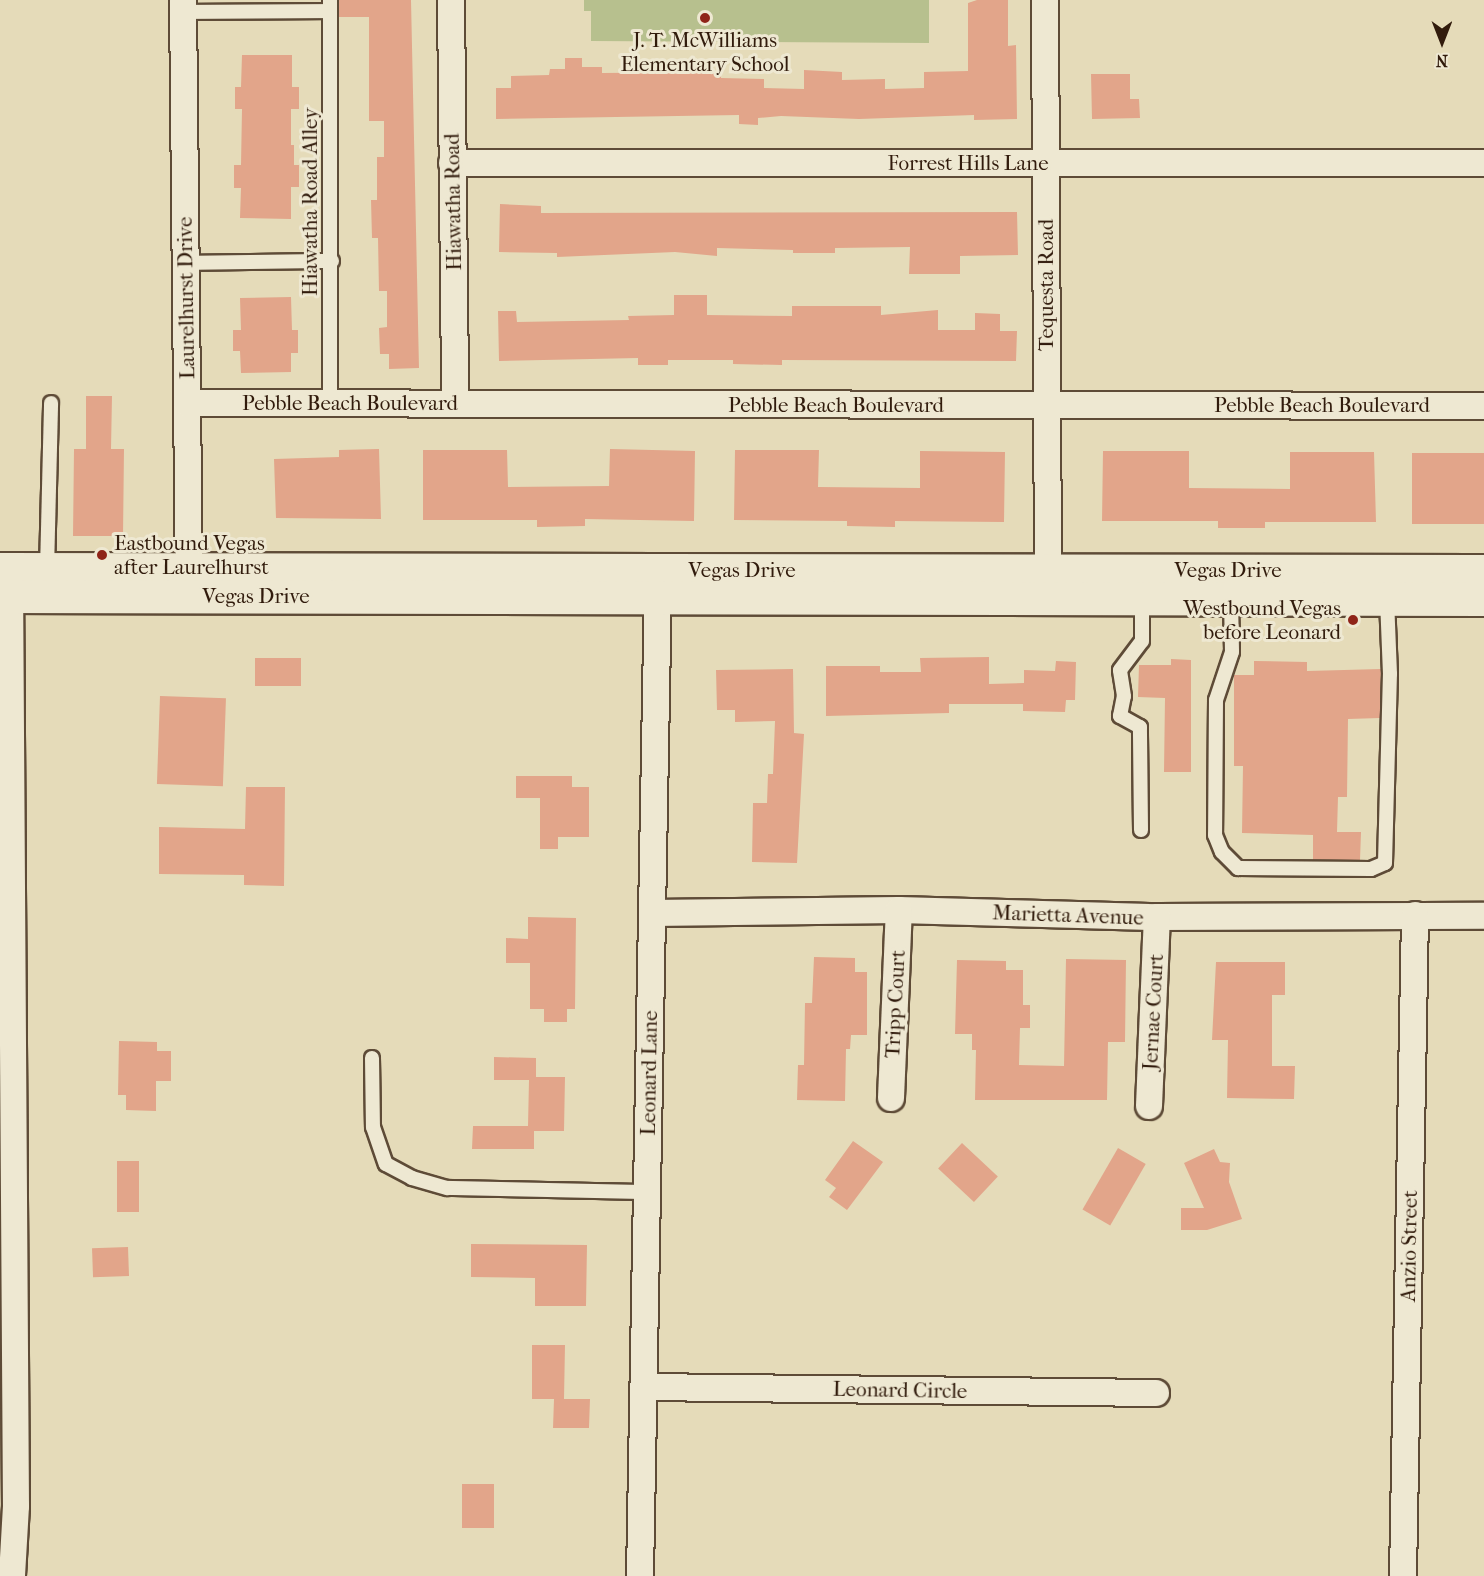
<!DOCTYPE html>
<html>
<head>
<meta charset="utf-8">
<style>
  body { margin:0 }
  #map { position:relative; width:1484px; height:1576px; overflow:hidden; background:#e5dbb9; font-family:"IM FELL French Canon",serif }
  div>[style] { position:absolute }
  .green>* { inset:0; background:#b7c08e }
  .building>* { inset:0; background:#e2a58a; transform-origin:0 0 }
  .roads { filter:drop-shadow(2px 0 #5e4b37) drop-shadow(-2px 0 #5e4b37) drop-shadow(0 2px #5e4b37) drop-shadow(0 -2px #5e4b37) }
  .service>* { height:14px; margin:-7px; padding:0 7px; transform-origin:7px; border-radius:7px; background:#eee8d2 }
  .minor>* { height:26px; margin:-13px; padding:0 13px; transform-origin:13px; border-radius:13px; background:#eee8d2 }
  .secondary>* { height:33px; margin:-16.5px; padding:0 16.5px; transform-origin:16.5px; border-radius:16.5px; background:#eee8d2 }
  .dots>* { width:16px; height:16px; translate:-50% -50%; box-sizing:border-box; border:3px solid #eee8d2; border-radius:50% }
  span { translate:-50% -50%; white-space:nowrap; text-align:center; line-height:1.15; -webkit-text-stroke:6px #eee8d2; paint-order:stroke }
  .poi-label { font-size:21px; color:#311b0c }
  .left { translate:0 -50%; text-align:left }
  .right { translate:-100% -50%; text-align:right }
  .street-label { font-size:21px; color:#311b0c }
  .north { position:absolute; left:1412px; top:12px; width:60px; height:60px; -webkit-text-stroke:4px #eee8d2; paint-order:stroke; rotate:180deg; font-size:16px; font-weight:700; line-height:24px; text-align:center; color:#311b0c }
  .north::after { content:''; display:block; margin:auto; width:21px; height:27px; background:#311b0c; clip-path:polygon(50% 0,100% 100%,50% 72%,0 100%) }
</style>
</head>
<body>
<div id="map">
  <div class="green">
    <div style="clip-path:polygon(584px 0,929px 0,929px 43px,591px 41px,591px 11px,584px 11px)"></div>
  </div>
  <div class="building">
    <div style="clip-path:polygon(339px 0,411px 0,419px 368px,389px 369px,389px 354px,380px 354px,379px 328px,387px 327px,387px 291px,379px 291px,378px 238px,372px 238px,371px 200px,377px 200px,377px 157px,384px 157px,384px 121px,369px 121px,369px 17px,339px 17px)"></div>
    <div style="clip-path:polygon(977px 0,1008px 0,1008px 46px,1016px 45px,1017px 119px,974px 120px,974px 115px,859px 119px,781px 116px,758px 118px,758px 125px,739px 124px,739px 115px,496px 119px,496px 88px,511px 88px,511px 76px,549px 75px,550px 69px,565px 69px,565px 58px,582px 58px,582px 67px,602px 67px,602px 73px,721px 72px,721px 78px,764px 79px,764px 88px,804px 89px,804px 70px,842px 72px,842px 80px,885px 79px,885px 89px,924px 88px,924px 72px,968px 71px,968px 3px)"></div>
    <div style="clip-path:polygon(242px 55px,292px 55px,292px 87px,299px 87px,299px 109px,291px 109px,291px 145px,294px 145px,294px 165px,299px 165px,299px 187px,291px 187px,291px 219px,240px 218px,241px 188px,234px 188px,234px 165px,241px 165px,242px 109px,235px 109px,235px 87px,241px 87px)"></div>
    <div style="clip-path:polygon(1091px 74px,1130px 74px,1130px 99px,1139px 99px,1140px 118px,1092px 119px)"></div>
    <div style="clip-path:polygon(500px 204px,541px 206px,541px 213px,1017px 212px,1018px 255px,960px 256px,960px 274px,909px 274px,910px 247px,835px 248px,835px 253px,793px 253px,793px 250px,717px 248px,717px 256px,675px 252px,557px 257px,557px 253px,499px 252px)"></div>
    <div style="clip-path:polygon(674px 295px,707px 295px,707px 315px,792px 316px,792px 306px,881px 306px,881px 315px,938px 310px,938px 330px,975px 330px,975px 313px,1000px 314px,1000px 331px,1017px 331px,1016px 361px,782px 360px,782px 365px,733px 364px,733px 360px,668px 360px,668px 365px,638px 365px,638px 358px,499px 361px,498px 311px,516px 311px,517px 322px,629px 320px,628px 316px,674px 315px)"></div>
    <div style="clip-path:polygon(291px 297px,292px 330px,298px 330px,298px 353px,291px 353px,291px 372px,241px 373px,240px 351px,233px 351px,233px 330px,241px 330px,240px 298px)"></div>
    <div style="clip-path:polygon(86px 396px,112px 396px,111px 449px,124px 449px,123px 536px,73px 536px,74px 449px,86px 449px)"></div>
    <div style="clip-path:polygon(379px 449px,381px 519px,276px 518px,274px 459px,339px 457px,339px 450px)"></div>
    <div style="clip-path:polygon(610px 449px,695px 451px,694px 521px,585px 519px,585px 526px,537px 527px,537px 520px,423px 520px,423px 450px,507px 450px,508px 487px,609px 486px)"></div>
    <div style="clip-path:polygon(735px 450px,819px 450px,818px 487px,920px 488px,920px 451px,1005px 452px,1004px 522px,895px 521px,895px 527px,847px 526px,847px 521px,734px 520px)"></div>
    <div style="clip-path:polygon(1103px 451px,1189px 451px,1189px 488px,1290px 489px,1290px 452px,1374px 452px,1376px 522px,1265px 522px,1265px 528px,1218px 528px,1218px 521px,1102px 521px)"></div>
    <div style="left:1412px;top:453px;width:72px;height:71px"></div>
    <div style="clip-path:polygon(989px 657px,989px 684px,1024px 683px,1024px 670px,1055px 671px,1056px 661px,1076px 662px,1075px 700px,1066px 700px,1065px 712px,1023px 711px,1023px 704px,949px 704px,949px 713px,826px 716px,826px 666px,880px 666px,880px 672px,921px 672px,920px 658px)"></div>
    <div style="left:255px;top:658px;width:46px;height:28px"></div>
    <div style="clip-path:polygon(1171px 659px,1191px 660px,1191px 772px,1164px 772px,1165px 698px,1138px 697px,1139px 665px,1171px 665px)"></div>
    <div style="clip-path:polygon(1254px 661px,1307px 662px,1307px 671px,1381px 669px,1380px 718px,1348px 719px,1347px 797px,1338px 797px,1337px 832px,1361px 832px,1360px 860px,1313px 860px,1313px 835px,1242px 833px,1243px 766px,1234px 766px,1234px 675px,1254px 675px)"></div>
    <div style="clip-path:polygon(793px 669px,794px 733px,804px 734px,797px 863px,752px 862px,753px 803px,767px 803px,768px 774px,773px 774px,775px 721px,735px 722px,735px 710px,717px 710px,716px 670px)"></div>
    <div style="left:160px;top:696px;width:66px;height:88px;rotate:2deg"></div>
    <div style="clip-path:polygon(516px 776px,572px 776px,572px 787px,589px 787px,589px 837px,558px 837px,558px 849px,540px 849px,540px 798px,516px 798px)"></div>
    <div style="clip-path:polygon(246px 787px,285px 787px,284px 886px,244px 885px,244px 875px,159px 874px,159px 827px,245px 829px)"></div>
    <div style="clip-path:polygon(528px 917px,576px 918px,575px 1009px,567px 1009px,567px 1022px,544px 1022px,544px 1009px,530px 1009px,530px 963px,506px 963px,506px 938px,528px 939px)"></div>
    <div style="clip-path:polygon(814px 957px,855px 958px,855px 972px,867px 972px,867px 1035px,851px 1035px,850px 1049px,846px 1049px,845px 1101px,797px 1100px,798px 1065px,804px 1065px,805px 1003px,812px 1003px)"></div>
    <div style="clip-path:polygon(1066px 959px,1126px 960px,1125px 1042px,1108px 1042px,1107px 1100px,975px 1100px,976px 1050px,972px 1050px,972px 1034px,955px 1034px,957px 960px,1006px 961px,1006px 970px,1023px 970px,1023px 1005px,1030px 1005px,1030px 1028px,1020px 1028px,1019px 1065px,1064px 1066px)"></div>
    <div style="clip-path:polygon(1216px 962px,1285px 962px,1285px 995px,1272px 995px,1272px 1066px,1295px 1066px,1294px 1099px,1227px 1098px,1228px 1040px,1212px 1040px)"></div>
    <div style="clip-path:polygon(119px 1041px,157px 1042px,157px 1051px,171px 1051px,171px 1081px,156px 1081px,156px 1111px,126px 1110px,126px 1095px,118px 1095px)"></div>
    <div style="clip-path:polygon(494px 1057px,536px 1058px,536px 1077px,565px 1077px,564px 1131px,534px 1131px,534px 1149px,472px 1149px,473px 1126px,528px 1126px,529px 1080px,494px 1080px)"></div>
    <div style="clip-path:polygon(853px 1141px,883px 1162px,847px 1210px,829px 1197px,836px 1188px,825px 1180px)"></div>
    <div style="left:962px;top:1143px;width:49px;height:35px;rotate:43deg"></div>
    <div style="left:1118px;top:1148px;width:32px;height:71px;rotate:30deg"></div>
    <div style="clip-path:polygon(1214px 1149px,1220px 1162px,1230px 1163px,1229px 1182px,1242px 1219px,1207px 1230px,1181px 1230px,1181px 1208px,1204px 1208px,1184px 1163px)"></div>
    <div style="left:117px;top:1161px;width:22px;height:51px"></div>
    <div style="clip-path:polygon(471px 1244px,587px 1245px,586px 1306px,535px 1306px,535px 1278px,471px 1277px)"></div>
    <div style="left:128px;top:1247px;width:29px;height:36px;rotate:88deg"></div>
    <div style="clip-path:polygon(532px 1345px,565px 1345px,564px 1399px,590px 1399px,589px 1428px,553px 1428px,554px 1399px,532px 1399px)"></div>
    <div style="left:494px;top:1484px;width:44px;height:32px;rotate:90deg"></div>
  </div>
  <div class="roads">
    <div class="service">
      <div style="left:330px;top:0;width:403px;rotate:90deg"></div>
      <div style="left:183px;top:12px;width:147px;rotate:-0.4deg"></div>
      <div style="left:186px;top:263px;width:146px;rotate:-0.8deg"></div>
      <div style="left:47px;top:570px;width:167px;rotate:-88.6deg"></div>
      <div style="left:1231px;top:599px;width:53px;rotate:88.9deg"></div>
      <div style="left:1232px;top:652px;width:51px;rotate:108.4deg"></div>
      <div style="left:1216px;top:700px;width:135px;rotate:90.4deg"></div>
      <div style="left:1215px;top:835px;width:18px;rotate:68deg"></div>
      <div style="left:1222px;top:852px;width:23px;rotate:45deg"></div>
      <div style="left:1238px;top:868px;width:133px;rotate:0.4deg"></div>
      <div style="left:1371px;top:869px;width:15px;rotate:-23deg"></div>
      <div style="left:1385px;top:863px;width:189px;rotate:-88.5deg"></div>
      <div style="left:1390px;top:674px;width:75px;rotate:-92.3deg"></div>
      <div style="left:1141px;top:830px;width:103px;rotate:-90.6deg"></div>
      <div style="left:1140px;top:727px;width:23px;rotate:-151deg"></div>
      <div style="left:1120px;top:716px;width:20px;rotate:-79deg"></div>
      <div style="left:1124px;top:696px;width:26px;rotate:-99deg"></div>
      <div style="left:1120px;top:670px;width:36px;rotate:-53deg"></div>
      <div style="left:1142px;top:641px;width:43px;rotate:-90deg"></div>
      <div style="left:372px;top:1058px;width:69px;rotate:89.2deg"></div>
      <div style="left:373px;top:1127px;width:39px;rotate:71deg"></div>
      <div style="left:386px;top:1164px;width:30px;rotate:28deg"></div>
      <div style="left:412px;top:1178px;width:37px;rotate:16deg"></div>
      <div style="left:448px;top:1188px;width:199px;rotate:1.2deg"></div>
    </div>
    <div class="minor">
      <div style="left:183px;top:0;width:588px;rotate:89.42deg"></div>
      <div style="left:451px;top:0;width:403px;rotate:89.4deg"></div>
      <div style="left:1045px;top:0;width:570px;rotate:89.7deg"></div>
      <div style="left:452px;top:163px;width:1032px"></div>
      <div style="left:187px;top:403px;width:1297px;rotate:0.13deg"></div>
      <div style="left:10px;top:578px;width:928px;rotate:89.63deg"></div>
      <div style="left:16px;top:1506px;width:70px;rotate:93.3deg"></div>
      <div style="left:652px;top:913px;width:247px;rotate:-0.7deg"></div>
      <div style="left:899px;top:910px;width:258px;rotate:1.6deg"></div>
      <div style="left:1157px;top:917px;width:327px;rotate:-0.2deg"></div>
      <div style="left:891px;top:1098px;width:188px;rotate:-87.6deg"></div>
      <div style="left:1149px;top:1106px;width:189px;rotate:-87.6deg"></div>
      <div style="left:644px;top:1387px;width:512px;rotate:0.67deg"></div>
      <div style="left:640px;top:1576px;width:996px;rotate:-88.96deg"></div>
      <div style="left:1403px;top:1576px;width:661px;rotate:-88.96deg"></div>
    </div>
    <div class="secondary">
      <div style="left:0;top:569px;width:1484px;rotate:0.08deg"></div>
      <div style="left:0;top:596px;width:1484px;rotate:0.12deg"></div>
    </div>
  </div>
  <div class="dots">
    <div style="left:705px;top:18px;background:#8f2418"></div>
    <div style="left:102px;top:555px;background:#8f2418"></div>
    <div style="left:1353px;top:620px;background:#8f2418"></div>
  </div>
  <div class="poi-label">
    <span style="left:705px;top:52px">J. T. McWilliams<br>Elementary School</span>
    <span class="left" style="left:114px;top:555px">Eastbound Vegas<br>after Laurelhurst</span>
    <span class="right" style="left:1341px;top:620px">Westbound Vegas<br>before Leonard</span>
  </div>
  <div class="street-label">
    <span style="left:968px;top:163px">Forrest Hills Lane</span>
    <span style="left:310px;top:202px;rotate:-90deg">Hiawatha Road Alley</span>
    <span style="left:453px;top:202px;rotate:-91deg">Hiawatha Road</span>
    <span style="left:1046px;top:285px;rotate:-90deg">Tequesta Road</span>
    <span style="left:186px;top:298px;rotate:-91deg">Laurelhurst Drive</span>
    <span style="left:350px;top:403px">Pebble Beach Boulevard</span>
    <span style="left:836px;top:405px">Pebble Beach Boulevard</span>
    <span style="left:1322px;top:405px">Pebble Beach Boulevard</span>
    <span style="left:742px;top:570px">Vegas Drive</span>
    <span style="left:1228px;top:570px">Vegas Drive</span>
    <span style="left:256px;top:596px">Vegas Drive</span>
    <span style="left:1068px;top:915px;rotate:2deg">Marietta Avenue</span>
    <span style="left:895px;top:1004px;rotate:-87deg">Tripp Court</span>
    <span style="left:1153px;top:1012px;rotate:-87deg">Jernae Court</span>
    <span style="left:649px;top:1073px;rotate:-89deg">Leonard Lane</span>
    <span style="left:1409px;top:1246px;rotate:-89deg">Anzio Street</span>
    <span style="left:900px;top:1390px;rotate:1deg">Leonard Circle</span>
  </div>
  <div class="north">N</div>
</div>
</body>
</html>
